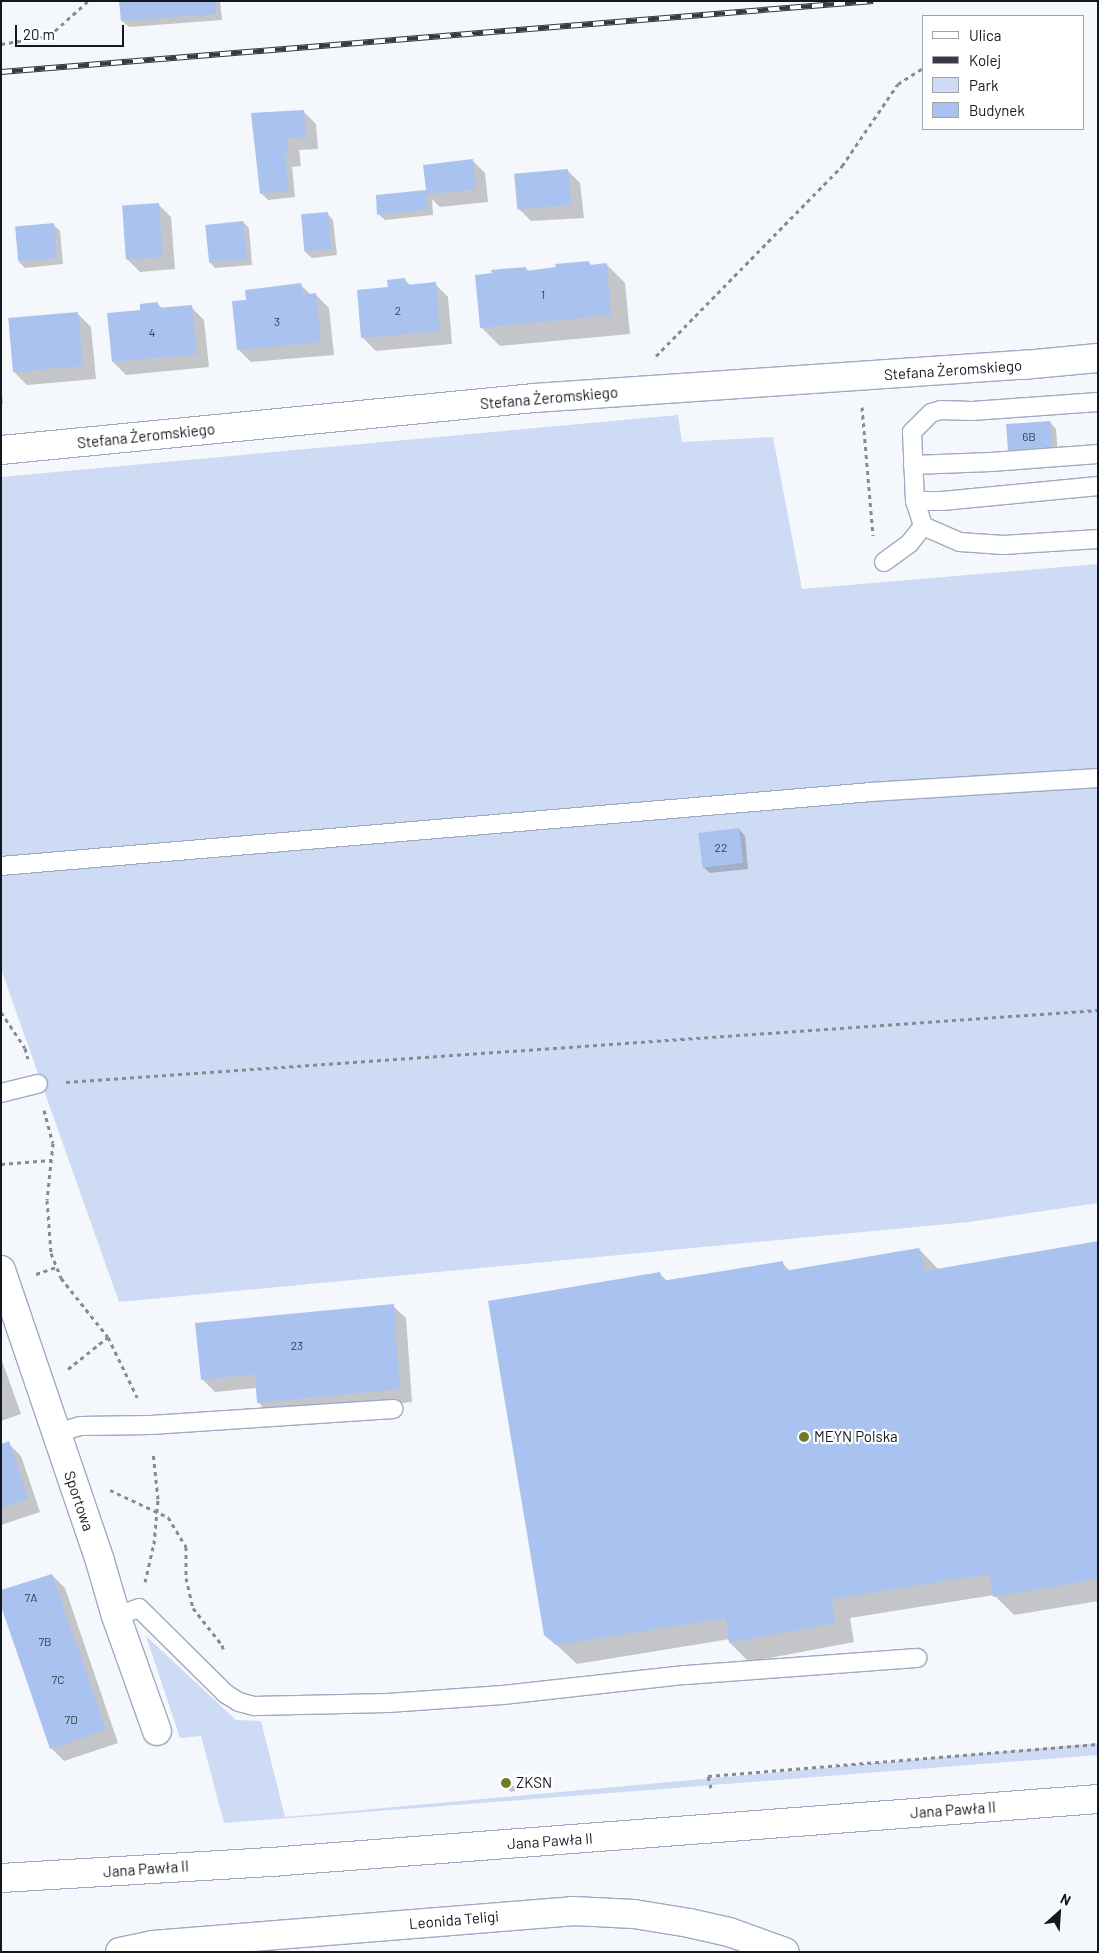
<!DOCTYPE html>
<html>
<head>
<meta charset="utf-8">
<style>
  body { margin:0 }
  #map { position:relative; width:1099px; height:1953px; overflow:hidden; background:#f4f7fc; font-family:Barlow,sans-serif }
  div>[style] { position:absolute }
  .green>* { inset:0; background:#cddbf5 }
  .shadow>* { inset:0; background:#0003 }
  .building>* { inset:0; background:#aac2f0; transform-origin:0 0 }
  .path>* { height:3px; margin-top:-1.5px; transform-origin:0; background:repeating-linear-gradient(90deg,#878a91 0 4px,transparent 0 8px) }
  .roads { filter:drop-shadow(1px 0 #9faac1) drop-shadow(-1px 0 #9faac1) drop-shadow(0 1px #9faac1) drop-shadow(0 -1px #9faac1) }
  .lane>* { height:18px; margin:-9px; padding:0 9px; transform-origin:9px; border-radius:9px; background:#fff }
  .street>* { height:28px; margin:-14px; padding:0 14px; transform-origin:14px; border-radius:14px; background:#fff }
  .secondary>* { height:28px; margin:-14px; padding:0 14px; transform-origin:14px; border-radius:14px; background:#fff }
  .rail>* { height:5.5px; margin-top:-2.75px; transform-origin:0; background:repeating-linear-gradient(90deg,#fff 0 11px,#373a42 0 22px); box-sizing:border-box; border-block:1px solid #373a42 }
  .dots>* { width:14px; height:14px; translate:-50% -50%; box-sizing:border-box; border:2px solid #fff; border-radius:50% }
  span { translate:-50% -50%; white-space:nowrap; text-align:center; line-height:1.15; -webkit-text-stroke:4.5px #fff; paint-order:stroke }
  .number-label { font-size:12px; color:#394253 }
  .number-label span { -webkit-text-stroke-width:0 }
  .street-label { font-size:15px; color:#13171f }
  .poi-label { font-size:15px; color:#13171f }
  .left { translate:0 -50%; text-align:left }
  .frame { position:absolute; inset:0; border:2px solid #13171f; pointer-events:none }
  .legend { position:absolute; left:922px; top:15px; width:162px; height:115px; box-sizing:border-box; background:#fff; border:1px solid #a1a2a5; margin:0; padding:6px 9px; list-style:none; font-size:15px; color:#13171f }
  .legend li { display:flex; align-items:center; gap:10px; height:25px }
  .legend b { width:25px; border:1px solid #a1a2a5 }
  .north { position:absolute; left:1034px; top:1888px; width:50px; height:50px; -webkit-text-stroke:4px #fff; paint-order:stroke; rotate:26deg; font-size:14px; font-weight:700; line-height:20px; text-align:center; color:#13171f }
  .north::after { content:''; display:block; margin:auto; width:18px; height:22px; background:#13171f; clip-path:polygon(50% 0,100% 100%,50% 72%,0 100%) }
  .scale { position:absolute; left:15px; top:25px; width:109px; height:22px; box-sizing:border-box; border:2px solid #13171f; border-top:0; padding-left:6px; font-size:15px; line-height:18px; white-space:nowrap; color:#13171f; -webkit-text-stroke:4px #fff; paint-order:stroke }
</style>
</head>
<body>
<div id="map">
  <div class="green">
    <div style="clip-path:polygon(678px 415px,682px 442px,773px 437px,802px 589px,1098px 564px,1098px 1203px,969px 1222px,119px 1302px,1px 969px,1px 477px)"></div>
    <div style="clip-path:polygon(146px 1636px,236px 1720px,261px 1721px,285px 1817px,1098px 1743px,1098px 1755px,224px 1823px,201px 1736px,180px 1738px)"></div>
  </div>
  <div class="shadow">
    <div style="clip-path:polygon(125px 1px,220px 1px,222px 20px,129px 27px,122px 21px)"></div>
    <div style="clip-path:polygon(303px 111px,316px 124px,318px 149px,299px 150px,301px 166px,292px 167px,295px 197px,268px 200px,262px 194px,252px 115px)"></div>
    <div style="clip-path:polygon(472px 160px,485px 173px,488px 202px,440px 207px,432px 199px,433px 215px,385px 220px,378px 214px,427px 191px)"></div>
    <div style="clip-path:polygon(567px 170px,580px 183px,584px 218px,531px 221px,518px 208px)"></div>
    <div style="clip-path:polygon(158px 204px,171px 217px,175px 269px,140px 272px,127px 259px)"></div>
    <div style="clip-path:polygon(327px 213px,333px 220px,337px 255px,312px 258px,305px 252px)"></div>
    <div style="clip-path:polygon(243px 222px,249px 228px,252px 265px,215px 268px,209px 261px)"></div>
    <div style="clip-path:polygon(54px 225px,60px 231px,63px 264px,25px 268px,19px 262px)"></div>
    <div style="clip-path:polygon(589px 262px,592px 266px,606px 264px,625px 283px,630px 334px,500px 346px,481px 327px,526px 268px,529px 272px)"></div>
    <div style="clip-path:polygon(404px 279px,411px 286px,435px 284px,448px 297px,452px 344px,376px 351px,363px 338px,390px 288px)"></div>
    <div style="clip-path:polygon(301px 285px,311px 295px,316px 295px,329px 308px,334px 355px,251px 362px,238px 349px,248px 301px)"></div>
    <div style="clip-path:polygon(157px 303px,163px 309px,191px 307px,204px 320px,209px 367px,126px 375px,113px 362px,142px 311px)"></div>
    <div style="clip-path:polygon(78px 314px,91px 327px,96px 379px,27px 385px,14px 372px)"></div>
    <div style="clip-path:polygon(1px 382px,3px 404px,1px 404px)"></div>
    <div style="clip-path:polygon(1050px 422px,1056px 429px,1058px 456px,1015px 459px)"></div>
    <div style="clip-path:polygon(739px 829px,745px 836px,748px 869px,710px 873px,703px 867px)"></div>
    <div style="clip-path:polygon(1098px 1244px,1098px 1601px,1014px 1615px,994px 1595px,850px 1618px,854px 1642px,749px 1662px,730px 1643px,730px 1639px,577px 1664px,545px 1634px,660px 1274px,668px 1282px,782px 1263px,790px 1271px,919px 1249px,939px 1270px)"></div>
    <div style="clip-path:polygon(393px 1306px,406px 1318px,412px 1402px,365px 1407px,277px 1422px,258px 1402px,257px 1388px,215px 1392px,202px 1379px)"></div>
    <div style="clip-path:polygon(1px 1358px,21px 1414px,1px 1421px)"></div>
    <div style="clip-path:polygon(8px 1443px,21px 1456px,40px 1512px,1px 1525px,1px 1445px)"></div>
    <div style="clip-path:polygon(52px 1575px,65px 1588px,118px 1743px,64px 1761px,51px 1748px)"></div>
    <div style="clip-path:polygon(508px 1781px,515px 1787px,515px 1791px,511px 1792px,504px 1785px)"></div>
  </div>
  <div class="building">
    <div style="clip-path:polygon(119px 1px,215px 1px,216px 14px,121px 21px)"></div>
    <div style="clip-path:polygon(304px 110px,306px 137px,287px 138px,288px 154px,285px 154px,289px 191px,260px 194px,251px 113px)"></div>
    <div style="clip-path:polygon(473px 159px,476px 189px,426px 195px,428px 209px,377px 215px,376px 195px,426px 190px,423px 165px)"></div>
    <div style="left:568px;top:169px;width:36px;height:54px;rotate:85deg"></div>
    <div style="left:159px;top:203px;width:54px;height:37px;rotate:86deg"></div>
    <div style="left:328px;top:212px;width:37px;height:27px;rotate:85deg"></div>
    <div style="left:243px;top:221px;width:38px;height:38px;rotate:84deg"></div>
    <div style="left:54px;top:223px;width:35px;height:39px;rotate:85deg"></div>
    <div style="clip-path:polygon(589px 261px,590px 265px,607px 263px,611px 315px,480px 328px,475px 275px,492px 273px,491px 270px,526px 267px,526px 271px,556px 267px,555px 264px)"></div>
    <div style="clip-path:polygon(405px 278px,406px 285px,436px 282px,440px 331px,361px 338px,357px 290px,388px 287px,387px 280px)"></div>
    <div style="clip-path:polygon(301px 283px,303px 295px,316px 293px,321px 342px,237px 350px,232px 301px,246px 300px,245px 290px)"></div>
    <div style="clip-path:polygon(158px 302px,158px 308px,192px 305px,197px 354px,112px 362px,107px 313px,140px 310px,140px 304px)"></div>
    <div style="left:78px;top:312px;width:54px;height:70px;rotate:85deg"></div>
    <div style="left:1050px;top:421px;width:29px;height:44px;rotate:86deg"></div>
    <div style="left:739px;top:828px;width:35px;height:41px;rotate:83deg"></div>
    <div style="clip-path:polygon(1098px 1241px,1098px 1579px,993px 1597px,989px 1574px,832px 1599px,835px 1623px,729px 1643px,726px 1618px,556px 1645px,544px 1635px,488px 1301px,660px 1272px,662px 1281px,783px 1261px,784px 1271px,919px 1248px,925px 1271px)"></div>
    <div style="clip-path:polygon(394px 1304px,400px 1389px,257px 1403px,255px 1374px,201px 1380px,195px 1323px)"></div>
    <div style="clip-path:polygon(9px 1441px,28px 1499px,1px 1508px,1px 1444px)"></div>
    <div style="clip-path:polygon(52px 1574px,106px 1730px,50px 1749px,1px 1606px,1px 1590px)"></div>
    <div style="clip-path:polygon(509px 1779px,509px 1786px,503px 1786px,502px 1780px)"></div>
  </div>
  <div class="path">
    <div style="left:1px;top:44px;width:49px;rotate:-9.5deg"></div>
    <div style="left:49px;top:36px;width:52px;rotate:-41.9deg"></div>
    <div style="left:656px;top:356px;width:266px;rotate:-45.6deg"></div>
    <div style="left:842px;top:166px;width:99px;rotate:-55.7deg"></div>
    <div style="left:898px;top:84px;width:30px;rotate:-33deg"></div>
    <div style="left:862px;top:407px;width:129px;rotate:85.1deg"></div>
    <div style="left:1px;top:1012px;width:43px;rotate:56.3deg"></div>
    <div style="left:25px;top:1048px;width:11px;rotate:75deg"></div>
    <div style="left:66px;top:1082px;width:1035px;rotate:-3.99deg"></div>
    <div style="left:44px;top:1110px;width:34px;rotate:75deg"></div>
    <div style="left:53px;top:1143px;width:57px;rotate:96deg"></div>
    <div style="left:47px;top:1200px;width:53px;rotate:85.7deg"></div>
    <div style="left:51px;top:1253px;width:27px;rotate:68deg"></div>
    <div style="left:61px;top:1278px;width:75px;rotate:51.5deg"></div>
    <div style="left:108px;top:1337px;width:67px;rotate:64.2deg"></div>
    <div style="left:1px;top:1164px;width:50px;rotate:-4.6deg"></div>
    <div style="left:36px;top:1274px;width:21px;rotate:-19deg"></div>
    <div style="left:68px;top:1369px;width:51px;rotate:-38.7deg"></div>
    <div style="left:110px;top:1490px;width:64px;rotate:25deg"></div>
    <div style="left:168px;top:1517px;width:35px;rotate:59deg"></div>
    <div style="left:186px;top:1547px;width:31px;rotate:90deg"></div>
    <div style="left:186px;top:1578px;width:31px;rotate:77deg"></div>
    <div style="left:193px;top:1608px;width:47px;rotate:51.9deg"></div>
    <div style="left:222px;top:1645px;width:6px;rotate:72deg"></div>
    <div style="left:145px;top:1582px;width:39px;rotate:-77deg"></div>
    <div style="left:154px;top:1544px;width:45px;rotate:-84.9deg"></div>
    <div style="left:158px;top:1499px;width:47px;rotate:-96.1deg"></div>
    <div style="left:711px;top:1788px;width:12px;rotate:-104deg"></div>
    <div style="left:708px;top:1776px;width:391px;rotate:-4.7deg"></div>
  </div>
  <div class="roads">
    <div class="lane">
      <div style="left:1098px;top:402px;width:126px;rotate:175.9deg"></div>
      <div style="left:972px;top:411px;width:31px;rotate:-178deg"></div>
      <div style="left:941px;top:410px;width:10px;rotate:163deg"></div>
      <div style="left:931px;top:413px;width:27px;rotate:135deg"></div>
      <div style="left:912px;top:432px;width:69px;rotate:87.5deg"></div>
      <div style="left:915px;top:501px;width:26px;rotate:72deg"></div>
      <div style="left:923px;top:526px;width:40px;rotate:23.4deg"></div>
      <div style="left:960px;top:542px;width:43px;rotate:4deg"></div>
      <div style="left:1003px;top:545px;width:95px;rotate:-3.6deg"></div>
      <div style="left:913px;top:465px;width:78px;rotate:-2.2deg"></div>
      <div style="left:991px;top:462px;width:107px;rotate:-4.3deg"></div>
      <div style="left:915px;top:501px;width:27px"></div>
      <div style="left:942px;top:501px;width:157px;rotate:-5.5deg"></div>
      <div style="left:884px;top:562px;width:31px;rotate:-36deg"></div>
      <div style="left:909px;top:544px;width:23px;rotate:-52deg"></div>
      <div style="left:1px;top:866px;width:873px;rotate:-4.86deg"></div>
      <div style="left:871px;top:792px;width:227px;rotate:-3.5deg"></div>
      <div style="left:1px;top:1093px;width:38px;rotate:-14deg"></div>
      <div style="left:56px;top:1433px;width:25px;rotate:-16deg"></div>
      <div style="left:80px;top:1426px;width:71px;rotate:-0.8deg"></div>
      <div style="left:151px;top:1425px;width:243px;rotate:-3.8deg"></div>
      <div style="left:116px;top:1616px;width:24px;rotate:-19deg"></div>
      <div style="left:139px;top:1608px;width:122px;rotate:44.7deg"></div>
      <div style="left:226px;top:1694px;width:15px;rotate:32deg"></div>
      <div style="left:239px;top:1702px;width:16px;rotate:15deg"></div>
      <div style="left:254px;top:1706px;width:134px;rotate:-1.3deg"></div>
      <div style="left:388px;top:1703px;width:115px;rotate:-4deg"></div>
      <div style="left:503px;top:1695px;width:183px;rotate:-6.3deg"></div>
      <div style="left:685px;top:1675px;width:233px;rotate:-4.2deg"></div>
    </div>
    <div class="street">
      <div style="left:1px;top:450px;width:536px;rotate:-5.57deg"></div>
      <div style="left:534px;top:398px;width:491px;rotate:-3.9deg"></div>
      <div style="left:1024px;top:365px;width:74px;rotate:-5.4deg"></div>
      <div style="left:1px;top:1270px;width:307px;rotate:71.2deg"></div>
      <div style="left:100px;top:1561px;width:57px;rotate:73.8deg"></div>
      <div style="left:116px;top:1616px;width:122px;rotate:70.4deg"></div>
      <div style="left:120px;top:1952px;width:34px;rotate:-12deg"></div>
      <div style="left:153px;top:1945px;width:420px;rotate:-4.6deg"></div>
      <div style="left:572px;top:1911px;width:62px;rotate:2.8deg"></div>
      <div style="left:634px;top:1914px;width:56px;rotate:9.3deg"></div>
      <div style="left:689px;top:1923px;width:41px;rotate:12.7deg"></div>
      <div style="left:729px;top:1932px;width:59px;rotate:19.7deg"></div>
    </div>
    <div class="secondary">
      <div style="left:1px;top:1878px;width:283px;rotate:-3.4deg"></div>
      <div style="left:283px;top:1861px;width:817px;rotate:-4.35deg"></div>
    </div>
  </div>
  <div class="rail">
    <div style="left:1px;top:72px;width:875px;rotate:-4.65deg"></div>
  </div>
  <div class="dots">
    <div style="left:804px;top:1437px;background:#737a25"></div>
    <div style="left:506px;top:1783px;background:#737a25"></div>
  </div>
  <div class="number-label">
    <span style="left:543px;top:295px">1</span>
    <span style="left:398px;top:311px">2</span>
    <span style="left:277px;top:322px">3</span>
    <span style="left:152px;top:333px">4</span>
    <span style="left:1029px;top:437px">6B</span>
    <span style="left:721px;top:848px">22</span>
    <span style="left:297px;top:1346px">23</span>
    <span style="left:31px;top:1598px">7A</span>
    <span style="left:45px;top:1642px">7B</span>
    <span style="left:58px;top:1680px">7C</span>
    <span style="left:71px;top:1720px">7D</span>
  </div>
  <div class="street-label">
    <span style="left:953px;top:370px;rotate:-4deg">Stefana Żeromskiego</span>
    <span style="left:549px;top:398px;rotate:-5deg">Stefana Żeromskiego</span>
    <span style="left:146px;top:436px;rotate:-6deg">Stefana Żeromskiego</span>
    <span style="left:79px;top:1501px;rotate:71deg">Sportowa</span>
    <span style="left:953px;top:1810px;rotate:-4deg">Jana Pawła II</span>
    <span style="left:550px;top:1841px;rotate:-4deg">Jana Pawła II</span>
    <span style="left:146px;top:1869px;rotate:-4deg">Jana Pawła II</span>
    <span style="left:454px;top:1920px;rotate:-5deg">Leonida Teligi</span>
  </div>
  <div class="poi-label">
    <span class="left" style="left:814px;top:1437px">MEYN Polska</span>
    <span class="left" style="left:516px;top:1783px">ZKSN</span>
  </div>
  <div class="frame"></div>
  <ul class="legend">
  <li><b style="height:6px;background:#fff"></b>Ulica</li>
  <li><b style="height:6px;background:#373a42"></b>Kolej</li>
  <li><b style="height:14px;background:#cddbf5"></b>Park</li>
  <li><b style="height:14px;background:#aac2f0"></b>Budynek</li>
  </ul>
  <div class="north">N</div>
  <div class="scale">20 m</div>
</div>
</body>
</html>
